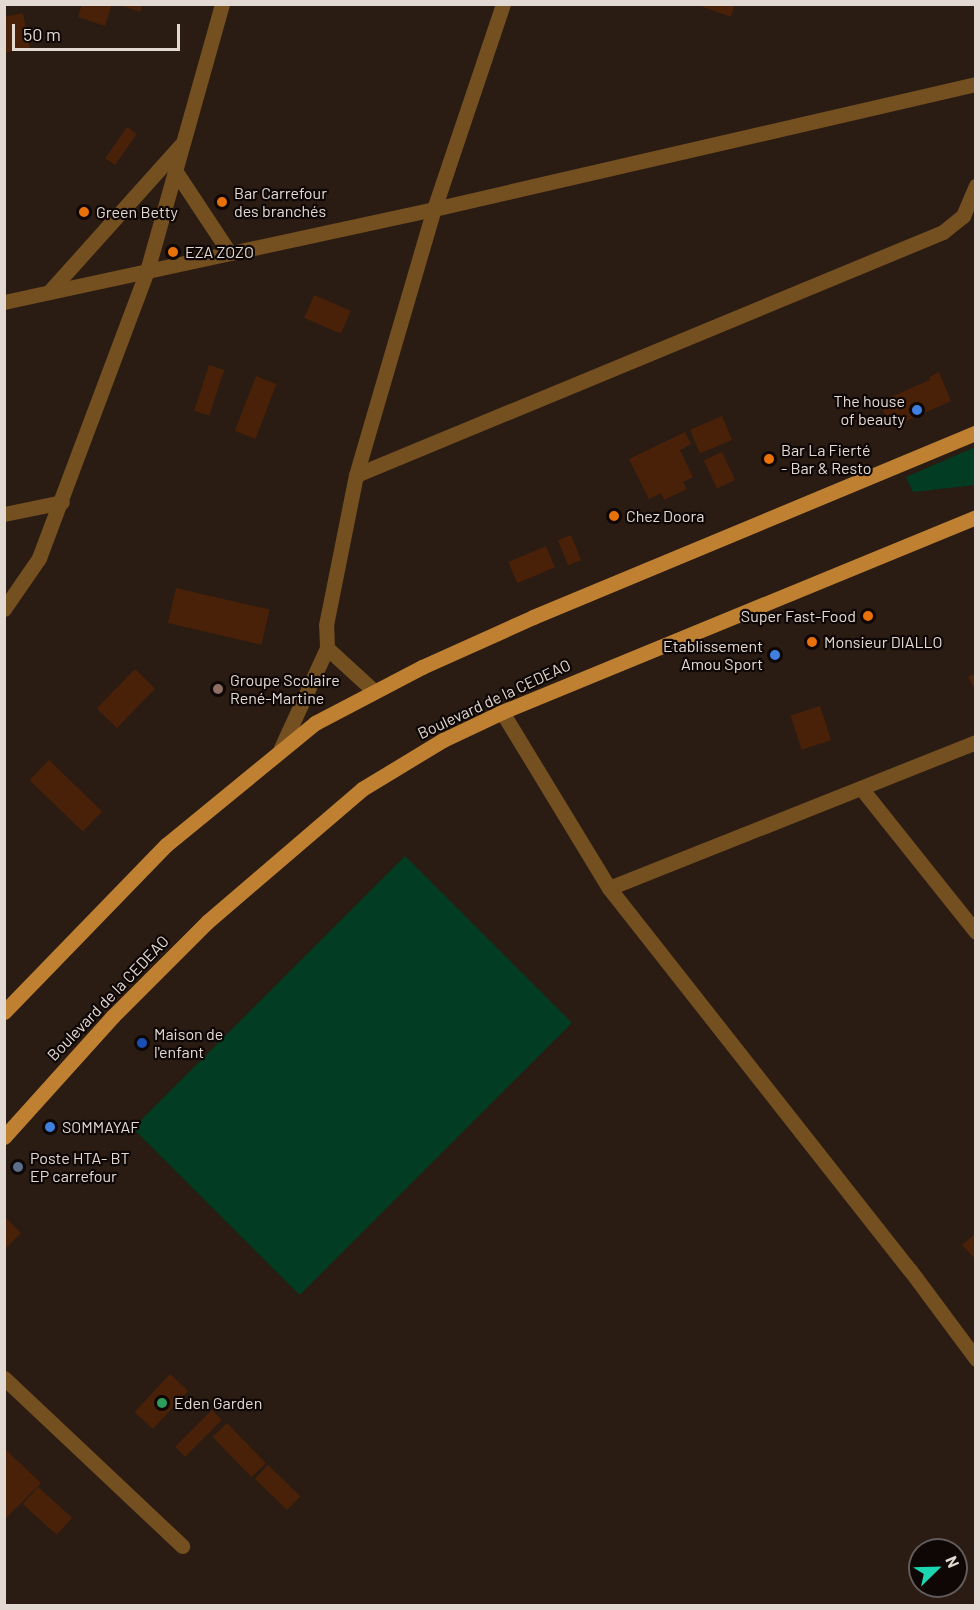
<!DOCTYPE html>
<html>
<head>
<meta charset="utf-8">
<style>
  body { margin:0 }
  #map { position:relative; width:980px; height:1610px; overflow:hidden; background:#2a1b13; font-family:Barlow,sans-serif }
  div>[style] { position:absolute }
  .green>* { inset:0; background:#013c23; transform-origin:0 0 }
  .building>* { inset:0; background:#492108; transform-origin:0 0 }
  .minor>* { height:15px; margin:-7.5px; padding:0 7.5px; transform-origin:7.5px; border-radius:7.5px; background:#744f20 }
  .major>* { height:15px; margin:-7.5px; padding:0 7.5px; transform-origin:7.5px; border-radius:7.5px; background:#bf8131 }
  .dots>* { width:16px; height:16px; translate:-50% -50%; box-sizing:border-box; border:3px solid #0e0705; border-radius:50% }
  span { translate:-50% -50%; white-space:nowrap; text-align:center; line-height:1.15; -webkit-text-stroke:4.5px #0e0705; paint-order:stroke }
  .poi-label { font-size:16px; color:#e3d9d3 }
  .left { translate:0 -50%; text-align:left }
  .right { translate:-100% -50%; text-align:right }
  .street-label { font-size:16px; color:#e3d9d3 }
  .frame { position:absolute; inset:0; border:6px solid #e3d9d3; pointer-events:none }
  .north { position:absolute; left:908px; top:1538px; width:60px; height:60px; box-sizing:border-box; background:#0e0705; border:2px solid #635b57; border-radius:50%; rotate:67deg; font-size:16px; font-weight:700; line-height:24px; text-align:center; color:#e3d9d3 }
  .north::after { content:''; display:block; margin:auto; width:21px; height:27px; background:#1cd5b1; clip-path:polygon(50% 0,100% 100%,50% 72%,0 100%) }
  .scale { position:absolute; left:12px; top:24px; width:168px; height:27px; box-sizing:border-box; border:3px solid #e3d9d3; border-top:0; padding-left:8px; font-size:18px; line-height:21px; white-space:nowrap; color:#e3d9d3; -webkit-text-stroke:4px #0e0705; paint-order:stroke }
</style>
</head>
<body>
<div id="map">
  <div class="green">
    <div style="clip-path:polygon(975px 447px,975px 485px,913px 492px,906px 477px)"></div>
    <div style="left:405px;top:856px;width:236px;height:385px;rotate:45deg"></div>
  </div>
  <div class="building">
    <div style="clip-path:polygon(82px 4px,112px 4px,105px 26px,78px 17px)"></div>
    <div style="clip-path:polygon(117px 4px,143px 4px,140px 12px)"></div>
    <div style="clip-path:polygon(695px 4px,735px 4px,731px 17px)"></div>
    <div style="clip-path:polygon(23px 13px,30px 48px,4px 53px,4px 17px)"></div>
    <div style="left:127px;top:127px;width:12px;height:38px;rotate:35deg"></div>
    <div style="left:314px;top:295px;width:40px;height:25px;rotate:23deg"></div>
    <div style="left:209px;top:365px;width:16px;height:48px;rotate:18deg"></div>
    <div style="clip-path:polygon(939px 372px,951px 401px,891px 428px,879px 402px,930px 380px,929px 377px)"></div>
    <div style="left:256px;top:376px;width:22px;height:59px;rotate:21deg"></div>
    <div style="left:722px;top:416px;width:26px;height:35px;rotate:67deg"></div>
    <div style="clip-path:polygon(685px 432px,691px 444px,680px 450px,693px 477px,683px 482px,687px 489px,664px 500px,661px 493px,649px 499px,629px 459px)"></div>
    <div style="left:722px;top:452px;width:31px;height:20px;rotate:65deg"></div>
    <div style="left:571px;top:535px;width:27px;height:14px;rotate:68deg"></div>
    <div style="left:546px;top:546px;width:23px;height:41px;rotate:67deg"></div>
    <div style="left:176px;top:588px;width:96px;height:36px;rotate:13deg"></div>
    <div style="left:135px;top:669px;width:28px;height:55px;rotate:44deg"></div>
    <div style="clip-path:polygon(976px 673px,976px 692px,968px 677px)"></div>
    <div style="left:820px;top:706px;width:36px;height:31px;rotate:72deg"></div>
    <div style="left:49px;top:760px;width:74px;height:28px;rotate:44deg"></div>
    <div style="clip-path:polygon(4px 1216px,21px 1233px,4px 1250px)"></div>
    <div style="clip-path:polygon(976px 1233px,976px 1260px,962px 1245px)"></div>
    <div style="left:170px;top:1374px;width:25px;height:52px;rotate:43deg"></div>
    <div style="left:212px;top:1410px;width:14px;height:52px;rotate:45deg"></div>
    <div style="left:227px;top:1423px;width:56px;height:20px;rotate:46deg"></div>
    <div style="clip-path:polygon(4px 1448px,41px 1483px,4px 1520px)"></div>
    <div style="left:268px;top:1465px;width:45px;height:19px;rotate:44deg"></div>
    <div style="left:38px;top:1487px;width:46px;height:23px;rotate:42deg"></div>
  </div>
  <div class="minor">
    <div style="left:176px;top:172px;width:96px;rotate:56.5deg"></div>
    <div style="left:49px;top:292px;width:198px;rotate:-48.1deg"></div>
    <div style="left:4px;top:302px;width:440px;rotate:-12.2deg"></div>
    <div style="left:434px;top:209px;width:556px;rotate:-12.99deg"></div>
    <div style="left:356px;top:475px;width:635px;rotate:-22.49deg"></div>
    <div style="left:943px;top:232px;width:26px;rotate:-39deg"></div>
    <div style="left:963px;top:216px;width:33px;rotate:-67deg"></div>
    <div style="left:4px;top:514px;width:59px;rotate:-11.7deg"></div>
    <div style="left:4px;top:609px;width:62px;rotate:-55.5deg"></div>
    <div style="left:39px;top:558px;width:307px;rotate:-69.4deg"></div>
    <div style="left:147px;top:271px;width:277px;rotate:-74.3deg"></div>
    <div style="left:327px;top:648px;width:64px;rotate:42.5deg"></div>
    <div style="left:502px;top:712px;width:206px;rotate:58.7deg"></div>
    <div style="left:609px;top:888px;width:486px;rotate:51.8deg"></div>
    <div style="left:910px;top:1270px;width:111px;rotate:53.4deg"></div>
    <div style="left:281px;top:748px;width:110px;rotate:-65.3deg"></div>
    <div style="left:327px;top:648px;width:23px;rotate:-92deg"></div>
    <div style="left:326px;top:625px;width:153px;rotate:-78.7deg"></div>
    <div style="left:356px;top:475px;width:277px;rotate:-73.7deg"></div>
    <div style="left:434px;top:209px;width:216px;rotate:-71.4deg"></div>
    <div style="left:861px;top:788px;width:184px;rotate:51.4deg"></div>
    <div style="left:609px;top:888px;width:395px;rotate:-21.7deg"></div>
    <div style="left:4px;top:1378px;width:245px;rotate:43.3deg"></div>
  </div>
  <div class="major">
    <div style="left:4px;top:1012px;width:233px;rotate:-45.9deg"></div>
    <div style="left:166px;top:845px;width:193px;rotate:-39.3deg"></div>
    <div style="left:315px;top:723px;width:121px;rotate:-27.6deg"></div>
    <div style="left:422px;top:667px;width:122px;rotate:-24.2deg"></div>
    <div style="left:533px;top:617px;width:480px;rotate:-22.6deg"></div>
    <div style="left:4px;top:1137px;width:163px;rotate:-48deg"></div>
    <div style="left:113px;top:1016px;width:133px;rotate:-45deg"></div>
    <div style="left:207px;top:922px;width:204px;rotate:-40.6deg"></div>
    <div style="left:362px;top:789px;width:95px;rotate:-31.2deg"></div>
    <div style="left:443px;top:740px;width:65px;rotate:-25.4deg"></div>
    <div style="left:502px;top:712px;width:513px;rotate:-22.36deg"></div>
  </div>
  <div class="dots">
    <div style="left:222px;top:202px;background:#e8710a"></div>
    <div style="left:84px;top:212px;background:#e8710a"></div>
    <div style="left:173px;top:252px;background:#e8710a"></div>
    <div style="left:917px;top:410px;background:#3f7fe0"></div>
    <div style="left:769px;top:459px;background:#e8710a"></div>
    <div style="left:614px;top:516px;background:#e8710a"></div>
    <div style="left:868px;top:616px;background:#e8710a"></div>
    <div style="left:812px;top:642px;background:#e8710a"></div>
    <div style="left:775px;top:655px;background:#3f7fe0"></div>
    <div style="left:218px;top:689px;background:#8d6e63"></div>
    <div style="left:142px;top:1043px;background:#1a4fb4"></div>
    <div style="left:50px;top:1127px;background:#3f7fe0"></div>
    <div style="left:18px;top:1167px;background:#5c6f8a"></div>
    <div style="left:162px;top:1403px;background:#2e9e5b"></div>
  </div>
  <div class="poi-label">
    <span class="left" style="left:234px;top:202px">Bar Carrefour<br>des branchés</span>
    <span class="left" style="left:96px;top:212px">Green Betty</span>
    <span class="left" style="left:185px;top:252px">EZA ZOZO</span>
    <span class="right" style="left:905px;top:410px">The house<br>of beauty</span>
    <span class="left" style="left:781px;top:459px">Bar La Fierté<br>- Bar &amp; Resto</span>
    <span class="left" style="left:626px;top:516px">Chez Doora</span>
    <span class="right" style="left:856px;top:616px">Super Fast-Food</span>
    <span class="left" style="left:824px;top:642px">Monsieur DIALLO</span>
    <span class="right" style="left:763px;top:655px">Etablissement<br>Amou Sport</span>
    <span class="left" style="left:230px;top:689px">Groupe Scolaire<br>René-Martine</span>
    <span class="left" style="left:154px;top:1043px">Maison de<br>l'enfant</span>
    <span class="left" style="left:62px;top:1127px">SOMMAYAF</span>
    <span class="left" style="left:30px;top:1167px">Poste HTA- BT<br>EP carrefour</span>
    <span class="left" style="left:174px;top:1403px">Eden Garden</span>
  </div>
  <div class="street-label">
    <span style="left:494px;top:699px;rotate:-25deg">Boulevard de la CEDEAO</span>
    <span style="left:108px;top:998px;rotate:-46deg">Boulevard de la CEDEAO</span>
  </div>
  <div class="frame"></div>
  <div class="north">N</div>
  <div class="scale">50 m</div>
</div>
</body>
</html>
